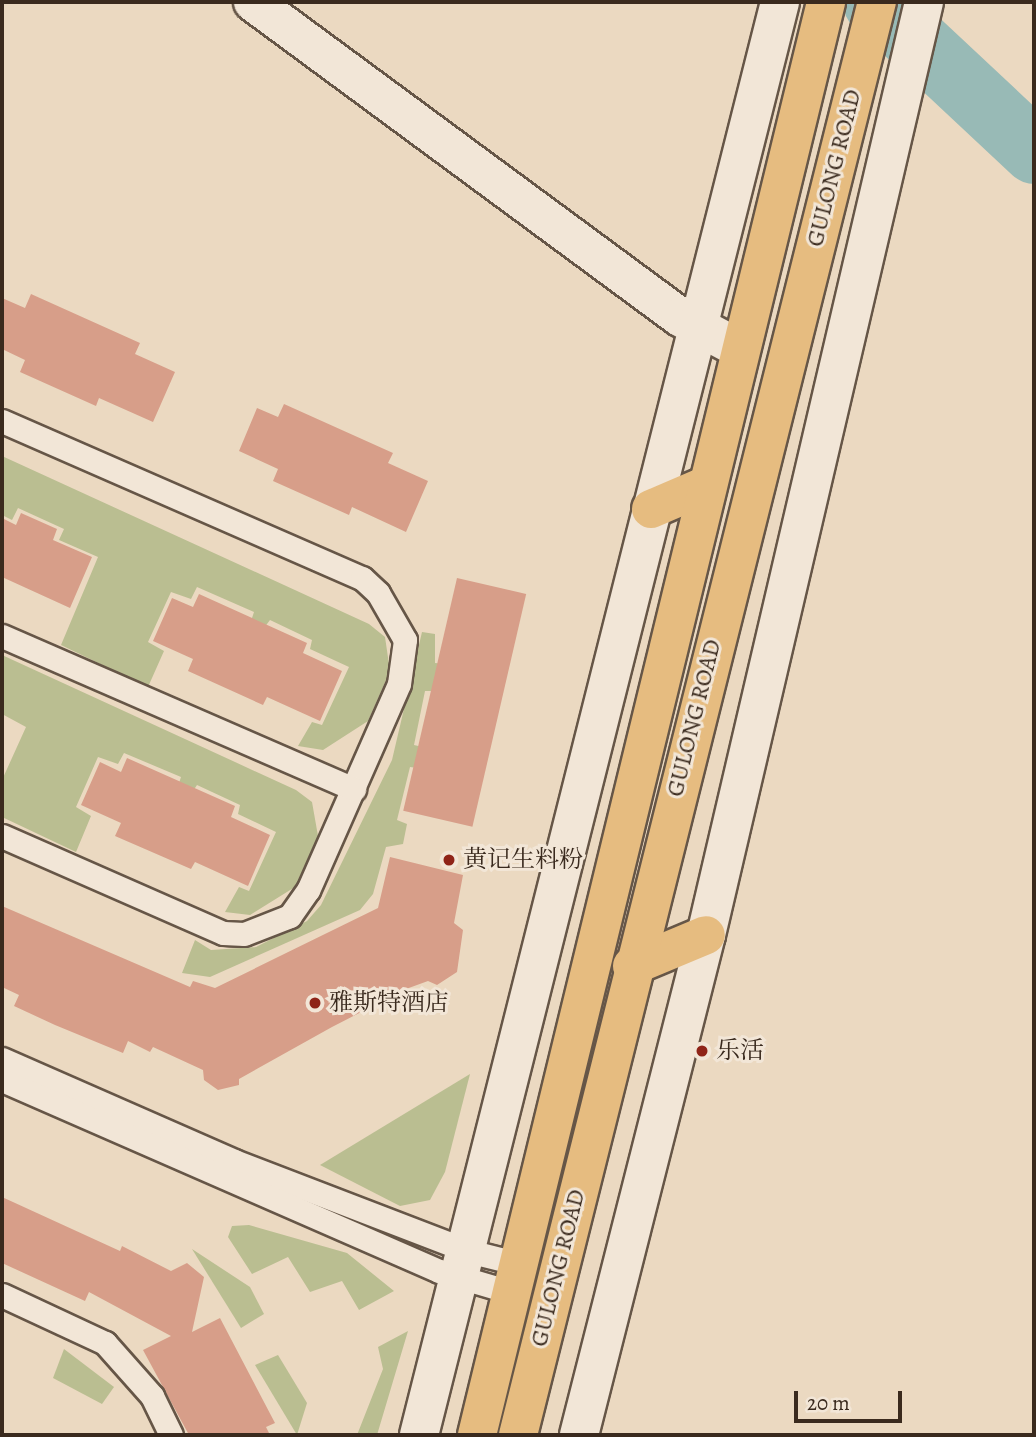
<!DOCTYPE html>
<html>
<head>
<meta charset="utf-8">
<style>
  body { margin:0 }
  #map { position:relative; width:1036px; height:1437px; overflow:hidden; background:#ebd9c1; font-family:Alegreya,"Noto Serif SC",serif }
  div>[style] { position:absolute }
  .green>* { inset:0; background:#babe91 }
  .river>* { height:65px; margin:-32.5px; padding:0 32.5px; transform-origin:32.5px; border-radius:32.5px; background:#98bab6 }
  .building>* { inset:0; background:#d79e89; transform-origin:0 0 }
  .roads { filter:drop-shadow(2px 0 #665647) drop-shadow(-2px 0 #665647) drop-shadow(0 2px #665647) drop-shadow(0 -2px #665647) }
  .service>* { height:23px; margin:-11.5px; padding:0 11.5px; transform-origin:11.5px; border-radius:11.5px; background:#f2e6d7 }
  .minor>* { height:38px; margin:-19px; padding:0 19px; transform-origin:19px; border-radius:19px; background:#f2e6d7 }
  .primary>* { height:38px; margin:-19px; padding:0 19px; transform-origin:19px; border-radius:19px; background:#e6bc80 }
  .dots>* { width:19px; height:19px; translate:-50% -50%; box-sizing:border-box; border:4px solid #f2e6d7; border-radius:50% }
  span { translate:-50% -50%; white-space:nowrap; text-align:center; line-height:1.15; -webkit-text-stroke:6px #f2e6d7; paint-order:stroke }
  .street-label { font-size:24px; color:#3a2a1e }
  .poi-label { font-size:24px; color:#3a2a1e }
  .left { translate:0 -50%; text-align:left }
  .frame { position:absolute; inset:0; border:4px solid #3a2a1e; pointer-events:none }
  .scale { position:absolute; left:794px; top:1391px; width:108px; height:32px; box-sizing:border-box; border:4px solid #3a2a1e; border-top:0; padding-left:9px; font-size:21px; line-height:24px; white-space:nowrap; color:#3a2a1e; -webkit-text-stroke:5px #f2e6d7; paint-order:stroke }
</style>
</head>
<body>
<div id="map">
  <div class="green">
    <div style="clip-path:polygon(2px 456px,369px 624px,385px 637px,390px 671px,368px 721px,323px 750px,298px 746px,312px 722px,322px 725px,349px 667px,310px 649px,312px 640px,270px 620px,264px 628px,250px 624px,254px 612px,197px 587px,191px 599px,171px 592px,148px 642px,164px 651px,148px 687px,61px 645px,98px 557px,59px 540px,64px 529px,18px 508px,12px 520px,2px 515px)"></div>
    <div style="clip-path:polygon(422px 632px,435px 634px,435px 663px,446px 664px,442px 691px,425px 691px,414px 745px,427px 748px,424px 769px,410px 767px,397px 820px,407px 824px,403px 844px,386px 847px,373px 894px,360px 910px,210px 977px,182px 973px,195px 940px,211px 950px,256px 947px,307px 921px,321px 905px,392px 760px)"></div>
    <div style="clip-path:polygon(2px 655px,296px 790px,312px 802px,318px 836px,295px 887px,250px 915px,225px 912px,239px 887px,249px 891px,276px 832px,238px 814px,240px 805px,197px 785px,191px 794px,177px 789px,181px 777px,124px 753px,118px 764px,98px 757px,76px 807px,91px 816px,76px 852px,2px 817px,2px 780px,26px 727px,2px 714px)"></div>
    <div style="clip-path:polygon(470px 1074px,445px 1172px,430px 1200px,400px 1206px,320px 1165px)"></div>
    <div style="clip-path:polygon(249px 1225px,347px 1253px,394px 1291px,359px 1310px,342px 1281px,310px 1292px,288px 1257px,252px 1274px,228px 1237px,232px 1226px)"></div>
    <div style="clip-path:polygon(192px 1249px,250px 1287px,264px 1314px,241px 1328px)"></div>
    <div style="clip-path:polygon(408px 1331px,377px 1435px,357px 1435px,383px 1369px,378px 1347px)"></div>
    <div style="clip-path:polygon(64px 1349px,114px 1387px,102px 1404px,53px 1378px)"></div>
    <div style="clip-path:polygon(278px 1355px,307px 1403px,297px 1435px,255px 1365px)"></div>
  </div>
  <div class="river">
    <div style="left:875px;top:2px;width:218px;rotate:43.1deg"></div>
  </div>
  <div class="building">
    <div style="clip-path:polygon(31px 294px,140px 343px,135px 354px,175px 372px,153px 422px,99px 398px,96px 406px,20px 372px,25px 360px,2px 349px,2px 298px,25px 308px)"></div>
    <div style="clip-path:polygon(284px 404px,393px 453px,388px 463px,428px 481px,406px 532px,352px 507px,349px 515px,273px 481px,278px 469px,239px 451px,257px 408px,278px 417px)"></div>
    <div style="clip-path:polygon(21px 513px,57px 529px,53px 540px,92px 557px,70px 608px,2px 577px,2px 518px,16px 525px)"></div>
    <div style="left:457px;top:578px;width:71px;height:239px;rotate:13deg"></div>
    <div style="clip-path:polygon(199px 594px,307px 643px,303px 653px,342px 671px,320px 721px,267px 697px,263px 705px,188px 671px,193px 659px,153px 641px,172px 598px,193px 607px)"></div>
    <div style="clip-path:polygon(127px 758px,235px 806px,231px 817px,270px 835px,248px 886px,195px 862px,191px 869px,115px 836px,121px 823px,81px 805px,100px 762px,121px 772px)"></div>
    <div style="clip-path:polygon(390px 857px,463px 875px,454px 923px,463px 930px,457px 972px,437px 985px,428px 981px,406px 989px,332px 1027px,239px 1079px,239px 1085px,218px 1090px,204px 1080px,203px 1070px,153px 1047px,150px 1052px,128px 1041px,123px 1053px,55px 1025px,14px 1006px,19px 995px,2px 987px,2px 906px,190px 987px,193px 981px,215px 988px,378px 908px)"></div>
    <div style="clip-path:polygon(2px 1197px,120px 1251px,122px 1246px,171px 1271px,187px 1263px,204px 1277px,192px 1332px,220px 1318px,275px 1423px,266px 1427px,270px 1435px,189px 1435px,143px 1350px,171px 1336px,89px 1292px,85px 1301px,2px 1263px)"></div>
  </div>
  <div class="roads">
    <div class="service">
      <div style="left:2px;top:421px;width:393px;rotate:23.6deg"></div>
      <div style="left:362px;top:578px;width:22px;rotate:43deg"></div>
      <div style="left:378px;top:593px;width:54px;rotate:60.1deg"></div>
      <div style="left:405px;top:640px;width:44px;rotate:97.8deg"></div>
      <div style="left:399px;top:684px;width:225px;rotate:113.8deg"></div>
      <div style="left:308px;top:890px;width:32px;rotate:125deg"></div>
      <div style="left:290px;top:916px;width:49px;rotate:158.6deg"></div>
      <div style="left:244px;top:934px;width:21px;rotate:-177deg"></div>
      <div style="left:223px;top:933px;width:241px;rotate:-156.3deg"></div>
      <div style="left:2px;top:636px;width:384px;rotate:23.5deg"></div>
      <div style="left:2px;top:1059px;width:253px;rotate:23.7deg"></div>
      <div style="left:234px;top:1161px;width:251px;rotate:21deg"></div>
      <div style="left:468px;top:1251px;width:49px;rotate:14deg"></div>
      <div style="left:2px;top:1080px;width:477px;rotate:23.6deg"></div>
      <div style="left:439px;top:1271px;width:75px;rotate:16.3deg"></div>
      <div style="left:2px;top:1295px;width:114px;rotate:25deg"></div>
      <div style="left:105px;top:1343px;width:71px;rotate:48.4deg"></div>
      <div style="left:152px;top:1396px;width:43px;rotate:64deg"></div>
    </div>
    <div class="minor">
      <div style="left:253px;top:2px;width:531px;rotate:36.42deg"></div>
      <div style="left:680px;top:317px;width:66px;rotate:28.1deg"></div>
      <div style="left:419px;top:1435px;width:1478px;rotate:-75.86deg"></div>
      <div style="left:579px;top:1435px;width:516px;rotate:-75.75deg"></div>
      <div style="left:706px;top:935px;width:958px;rotate:-76.85deg"></div>
    </div>
    <div class="primary">
      <div style="left:651px;top:509px;width:61px;rotate:-23.2deg"></div>
      <div style="left:632px;top:966px;width:80px;rotate:-22.7deg"></div>
      <div style="left:477px;top:1435px;width:1475px;rotate:-76.31deg"></div>
      <div style="left:518px;top:1435px;width:1477px;rotate:-75.94deg"></div>
    </div>
  </div>
  <div class="dots">
    <div style="left:449px;top:860px;background:#8f2418"></div>
    <div style="left:315px;top:1003px;background:#8f2418"></div>
    <div style="left:702px;top:1051px;background:#8f2418"></div>
  </div>
  <div class="street-label">
    <span style="left:834px;top:168px;rotate:-76deg">GULONG ROAD</span>
    <span style="left:694px;top:718px;rotate:-76deg">GULONG ROAD</span>
    <span style="left:558px;top:1268px;rotate:-76deg">GULONG ROAD</span>
  </div>
  <div class="poi-label">
    <span class="left" style="left:463px;top:860px">黄记生料粉</span>
    <span class="left" style="left:329px;top:1003px">雅斯特酒店</span>
    <span class="left" style="left:716px;top:1051px">乐活</span>
  </div>
  <div class="frame"></div>
  <div class="scale">20 m</div>
</div>
</body>
</html>
